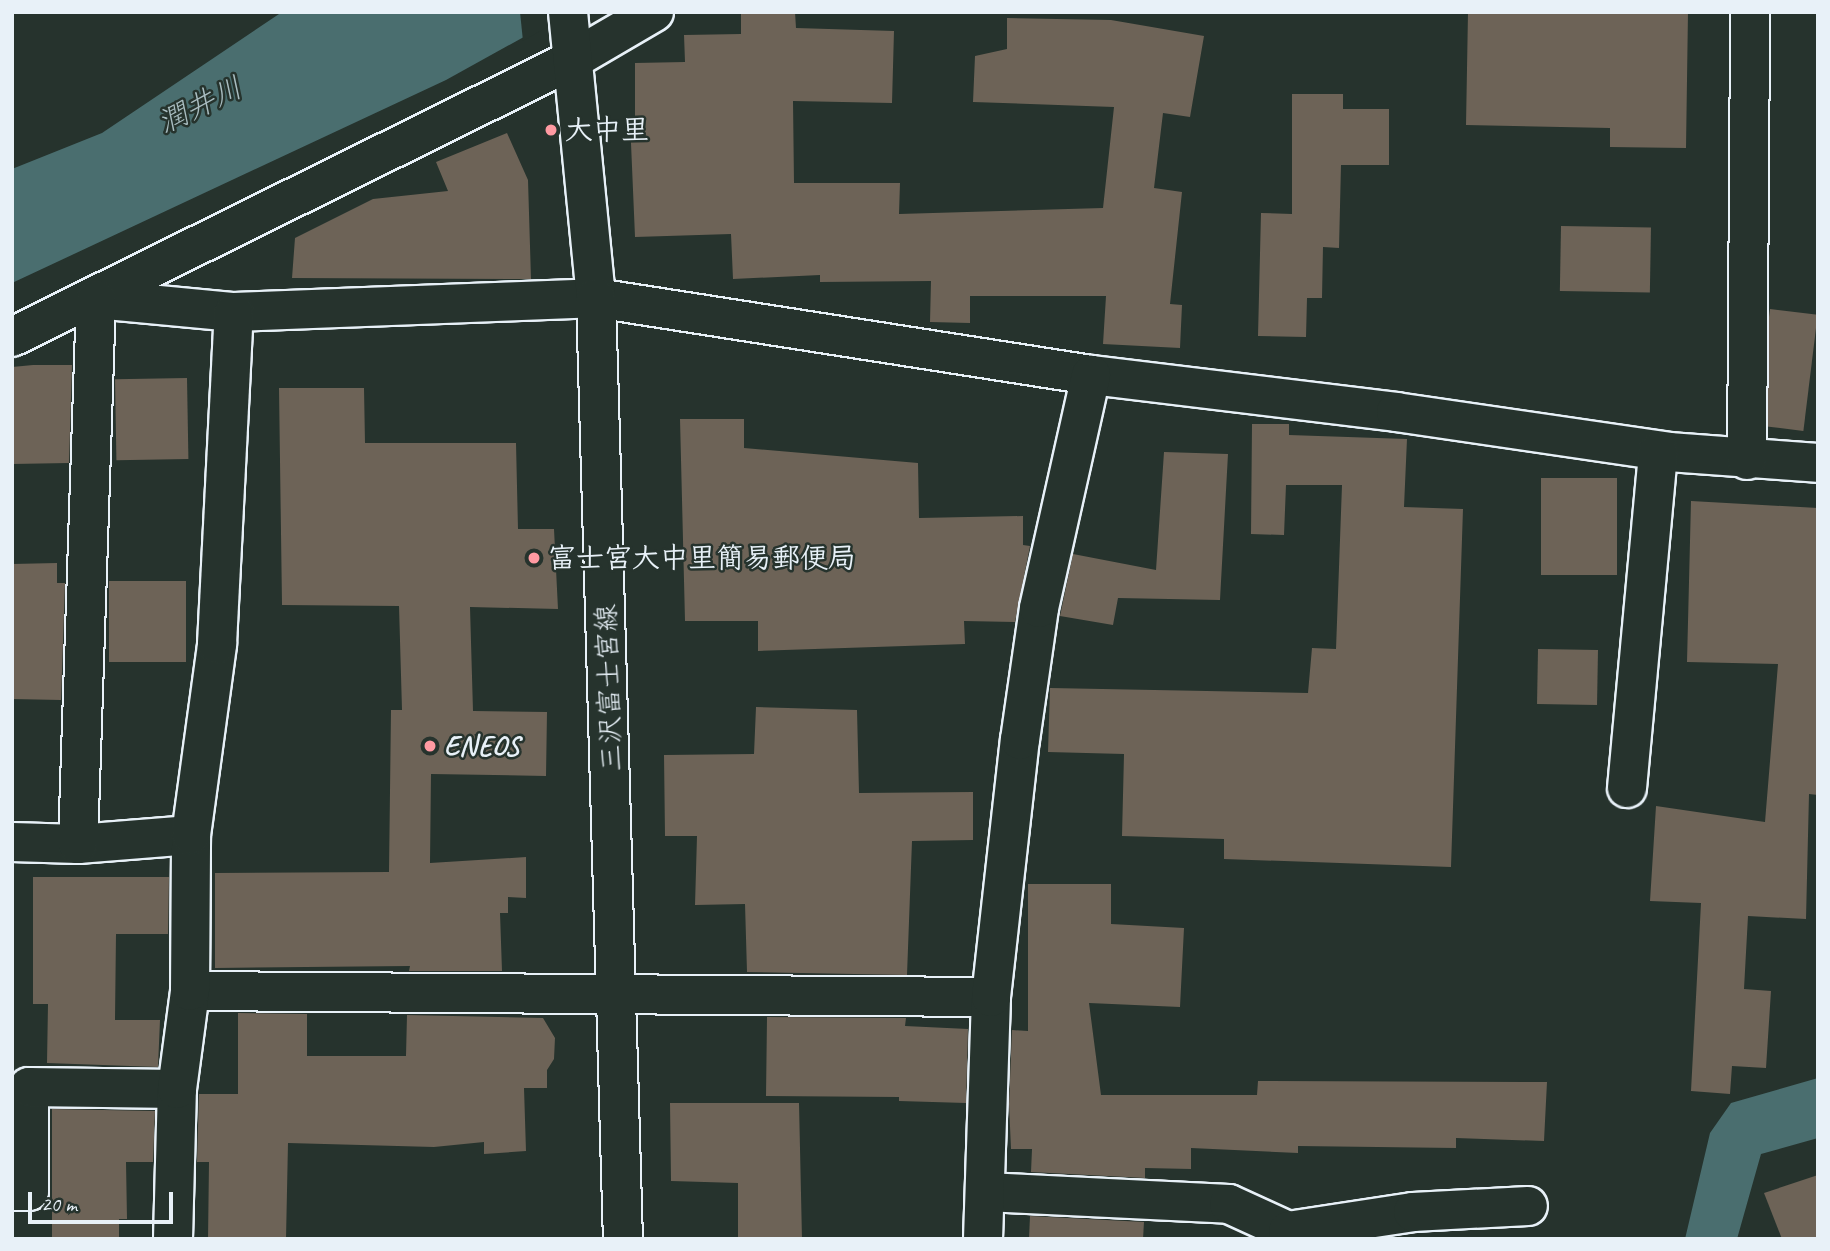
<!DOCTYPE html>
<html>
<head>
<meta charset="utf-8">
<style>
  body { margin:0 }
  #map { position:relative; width:1830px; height:1251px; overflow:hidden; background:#26332d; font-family:Caveat,"Klee One",sans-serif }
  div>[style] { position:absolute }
  .water>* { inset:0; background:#4a6e6f }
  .pier>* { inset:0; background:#26332d }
  .building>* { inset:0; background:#6d6357; transform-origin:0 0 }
  .roads { filter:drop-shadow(2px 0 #e8f1f8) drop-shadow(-2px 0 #e8f1f8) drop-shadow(0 2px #e8f1f8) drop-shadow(0 -2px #e8f1f8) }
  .minor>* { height:38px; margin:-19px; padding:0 19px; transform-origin:19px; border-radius:19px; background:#26332d }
  .major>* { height:38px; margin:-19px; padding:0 19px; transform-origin:19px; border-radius:19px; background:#26332d }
  .dots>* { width:19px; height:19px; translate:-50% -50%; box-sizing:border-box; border:4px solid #26332d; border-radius:50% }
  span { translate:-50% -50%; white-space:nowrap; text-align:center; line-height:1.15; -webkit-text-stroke:5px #26332d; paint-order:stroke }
  .poi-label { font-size:28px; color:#e8f1f8; font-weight:700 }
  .left { translate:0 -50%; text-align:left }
  .street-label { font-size:28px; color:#e8f1f8 }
  .water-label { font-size:30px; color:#a9bdc1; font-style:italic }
  .frame { position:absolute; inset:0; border:14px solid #e8f1f8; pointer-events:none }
  .scale { position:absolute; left:28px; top:1192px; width:145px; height:32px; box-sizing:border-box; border:4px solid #e8f1f8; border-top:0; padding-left:9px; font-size:21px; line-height:24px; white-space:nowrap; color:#e8f1f8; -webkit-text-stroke:5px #26332d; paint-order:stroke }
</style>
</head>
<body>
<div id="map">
  <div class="water">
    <div style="clip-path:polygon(282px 12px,569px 12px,446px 80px,12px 283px,12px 169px,102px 133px)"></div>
    <div style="clip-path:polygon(1818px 1078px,1818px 1138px,1761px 1154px,1737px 1239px,1685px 1239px,1710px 1133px,1731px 1103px)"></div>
  </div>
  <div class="pier">
    <div style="clip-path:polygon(520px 12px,573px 12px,523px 41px)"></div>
  </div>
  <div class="building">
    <div style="clip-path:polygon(741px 12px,795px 12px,796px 28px,894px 31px,892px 103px,793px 101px,794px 183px,900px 183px,899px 214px,1103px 208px,1114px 107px,973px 102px,975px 56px,1007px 49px,1007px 18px,1111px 20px,1204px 36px,1190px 117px,1163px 113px,1154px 188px,1182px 192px,1170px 304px,1182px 305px,1180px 348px,1103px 344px,1106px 296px,970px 296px,970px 323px,930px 322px,931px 281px,820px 282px,820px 275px,733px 279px,731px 234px,635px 237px,630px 120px,635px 120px,635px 63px,685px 62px,684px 35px,741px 34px)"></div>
    <div style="clip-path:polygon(1468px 12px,1688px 12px,1686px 148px,1610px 147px,1610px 128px,1466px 125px)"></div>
    <div style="clip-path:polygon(1292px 94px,1343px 94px,1343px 109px,1389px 109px,1389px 165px,1341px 165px,1339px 248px,1323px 247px,1322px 298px,1307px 298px,1306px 337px,1258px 336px,1261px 213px,1292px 214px)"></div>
    <div style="clip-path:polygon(507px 133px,528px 180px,531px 279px,292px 278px,295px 238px,373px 199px,448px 191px,436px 162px)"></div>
    <div style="left:1561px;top:226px;width:90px;height:65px;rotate:1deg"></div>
    <div style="left:1770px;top:309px;width:48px;height:117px;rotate:7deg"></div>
    <div style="clip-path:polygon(33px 365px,72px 365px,69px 463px,12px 464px,12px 367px)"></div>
    <div style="left:187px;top:378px;width:81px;height:72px;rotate:89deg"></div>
    <div style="clip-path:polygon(279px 388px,364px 388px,365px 443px,516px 443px,518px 529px,554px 529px,558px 609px,470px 607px,473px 711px,547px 712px,546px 776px,431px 774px,430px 863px,526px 857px,526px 898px,508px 897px,508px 913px,500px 913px,502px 971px,409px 971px,410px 966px,215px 968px,215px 873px,389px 872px,391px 710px,402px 710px,399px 606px,282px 605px)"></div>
    <div style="clip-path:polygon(680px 419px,744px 419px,744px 448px,918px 463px,919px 518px,1023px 516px,1023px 545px,1030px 546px,1015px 622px,964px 621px,965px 644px,758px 651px,758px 621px,685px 621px)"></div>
    <div style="clip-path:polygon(1252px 424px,1289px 424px,1289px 435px,1407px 439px,1404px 507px,1463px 509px,1451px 867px,1224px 859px,1224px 839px,1122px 836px,1124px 754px,1048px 752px,1050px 688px,1308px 693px,1312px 648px,1336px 649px,1342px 485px,1286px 485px,1284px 535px,1251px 534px)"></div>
    <div style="clip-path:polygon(1164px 452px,1228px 454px,1220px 600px,1118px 598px,1113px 625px,1060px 616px,1073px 554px,1156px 570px)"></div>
    <div style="left:1541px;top:478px;width:76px;height:97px"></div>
    <div style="clip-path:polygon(1691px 501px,1818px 508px,1818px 795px,1809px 794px,1806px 919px,1748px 916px,1744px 989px,1771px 991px,1766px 1068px,1732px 1066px,1730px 1094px,1691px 1091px,1701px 903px,1650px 901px,1656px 806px,1765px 822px,1778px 664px,1687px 662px)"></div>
    <div style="clip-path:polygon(57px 563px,57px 583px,65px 583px,61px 700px,12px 699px,12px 564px)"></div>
    <div style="left:186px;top:581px;width:81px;height:77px;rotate:90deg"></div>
    <div style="left:1538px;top:649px;width:60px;height:55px;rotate:1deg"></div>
    <div style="clip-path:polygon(756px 707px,857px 710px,859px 793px,973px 792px,973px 840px,912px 841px,907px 975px,747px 972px,745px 904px,695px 905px,697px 836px,665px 836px,664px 755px,754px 754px)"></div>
    <div style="clip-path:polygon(33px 877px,169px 877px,168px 934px,116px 934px,115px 1020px,160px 1020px,158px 1067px,47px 1063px,48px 1004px,33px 1004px)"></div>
    <div style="clip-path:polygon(1028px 884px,1111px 884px,1111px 924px,1184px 928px,1180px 1007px,1089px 1003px,1101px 1095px,1257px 1095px,1258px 1081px,1547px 1082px,1544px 1141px,1456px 1138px,1456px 1148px,1298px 1146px,1298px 1153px,1191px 1148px,1191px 1169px,1145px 1168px,1145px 1178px,1031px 1172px,1032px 1149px,1011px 1149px,1009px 1104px,1012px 1030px,1028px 1031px)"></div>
    <div style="clip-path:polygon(238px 1013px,307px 1014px,307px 1056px,406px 1056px,407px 1015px,543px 1018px,555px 1038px,554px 1059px,547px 1070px,547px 1088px,524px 1088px,526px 1151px,484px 1154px,484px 1142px,434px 1147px,288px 1143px,286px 1239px,208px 1239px,209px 1162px,197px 1162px,199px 1094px,238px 1094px)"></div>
    <div style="clip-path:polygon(767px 1017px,906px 1018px,905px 1026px,968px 1029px,966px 1103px,899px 1101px,899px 1097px,766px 1096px)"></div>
    <div style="clip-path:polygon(670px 1103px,799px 1103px,802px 1239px,738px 1239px,738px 1183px,671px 1181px)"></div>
    <div style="clip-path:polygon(52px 1109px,155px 1111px,153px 1162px,126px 1162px,127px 1219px,119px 1219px,119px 1239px,52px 1239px)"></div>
    <div style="clip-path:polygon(1818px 1175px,1818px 1239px,1782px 1239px,1764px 1193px)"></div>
    <div style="clip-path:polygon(1030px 1216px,1144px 1222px,1143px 1239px,1029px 1239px)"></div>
  </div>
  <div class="roads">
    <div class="minor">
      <div style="left:96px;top:299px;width:139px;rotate:5.4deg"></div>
      <div style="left:234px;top:312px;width:362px;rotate:-2.2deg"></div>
      <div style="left:596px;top:298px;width:501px;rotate:8.84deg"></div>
      <div style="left:1091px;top:375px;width:307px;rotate:6.9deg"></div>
      <div style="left:1396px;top:412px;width:276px;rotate:8.3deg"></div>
      <div style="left:1669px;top:452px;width:149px;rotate:4.2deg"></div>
      <div style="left:12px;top:337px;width:625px;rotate:-26.32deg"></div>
      <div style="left:572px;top:60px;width:95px;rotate:-30.3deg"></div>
      <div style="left:1747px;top:460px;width:448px;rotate:-89.6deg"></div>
      <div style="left:1627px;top:788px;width:338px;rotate:-84.7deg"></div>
      <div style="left:12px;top:842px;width:66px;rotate:1.7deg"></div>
      <div style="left:78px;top:844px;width:113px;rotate:-4.6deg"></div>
      <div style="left:78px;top:844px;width:545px;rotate:-88.11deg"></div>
      <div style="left:190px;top:991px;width:801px;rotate:0.43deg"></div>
      <div style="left:12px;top:1191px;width:17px"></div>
      <div style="left:29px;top:1191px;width:104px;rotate:-90deg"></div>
      <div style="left:29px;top:1087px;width:148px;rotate:0.8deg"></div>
      <div style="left:986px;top:1192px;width:243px;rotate:2.8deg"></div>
      <div style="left:1229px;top:1204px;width:65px;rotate:24.6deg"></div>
      <div style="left:1288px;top:1231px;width:126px;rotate:-8.6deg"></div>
      <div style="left:1413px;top:1212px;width:115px;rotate:-3deg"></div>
      <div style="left:173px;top:1239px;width:150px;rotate:-88.5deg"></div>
      <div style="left:177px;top:1089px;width:99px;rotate:-82.4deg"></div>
      <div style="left:190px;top:991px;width:156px;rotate:-89.6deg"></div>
      <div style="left:191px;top:835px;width:193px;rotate:-82.2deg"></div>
      <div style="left:217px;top:644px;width:332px;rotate:-87.1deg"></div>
      <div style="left:983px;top:1239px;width:242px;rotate:-88.1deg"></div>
      <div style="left:991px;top:997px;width:259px;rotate:-83.6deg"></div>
      <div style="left:1020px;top:740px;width:133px;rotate:-81.8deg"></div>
      <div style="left:1039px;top:608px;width:239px;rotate:-77.4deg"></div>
    </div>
    <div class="major">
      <div style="left:568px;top:12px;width:287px;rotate:84.4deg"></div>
      <div style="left:596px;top:298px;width:941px;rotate:88.36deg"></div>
    </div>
  </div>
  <div class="dots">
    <div style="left:551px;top:130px;background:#ff9aa2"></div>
    <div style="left:534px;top:558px;background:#ff9aa2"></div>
    <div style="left:430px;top:746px;background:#ff9aa2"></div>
  </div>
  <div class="poi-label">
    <span class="left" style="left:565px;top:130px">大中里</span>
    <span class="left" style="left:548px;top:558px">富士宮大中里簡易郵便局</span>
    <span class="left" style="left:444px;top:746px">ENEOS</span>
  </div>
  <div class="street-label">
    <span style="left:609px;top:688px;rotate:-92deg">三沢富士宮線</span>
  </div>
  <div class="water-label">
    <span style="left:200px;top:105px;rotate:-26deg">潤井川</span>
  </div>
  <div class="frame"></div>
  <div class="scale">20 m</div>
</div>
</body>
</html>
